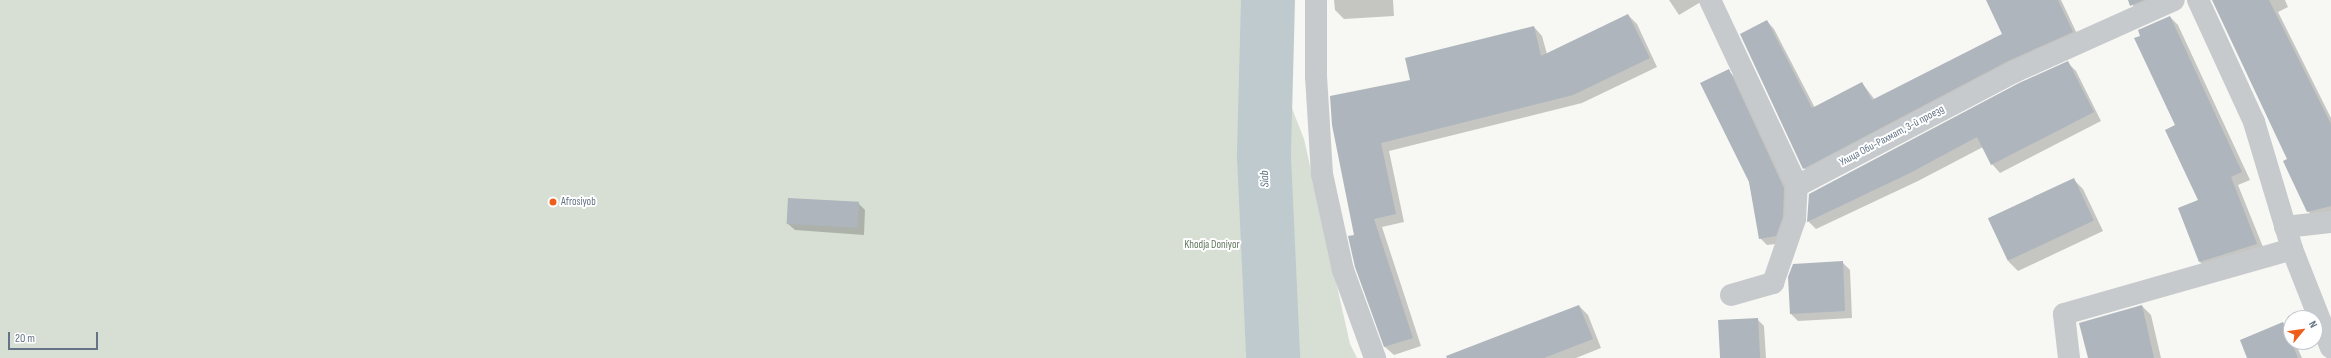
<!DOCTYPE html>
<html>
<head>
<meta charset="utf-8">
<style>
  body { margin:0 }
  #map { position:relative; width:2331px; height:358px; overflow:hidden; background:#f7f7f3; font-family:"Sofia Sans Condensed",sans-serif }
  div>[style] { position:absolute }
  .green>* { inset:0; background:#d7dfd4 }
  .shadow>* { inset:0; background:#0003 }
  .river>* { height:54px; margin:-27px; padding:0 27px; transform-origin:27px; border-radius:27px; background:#bfcacf }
  .building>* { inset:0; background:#aeb5bc; transform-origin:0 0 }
  .street>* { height:22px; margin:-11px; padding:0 11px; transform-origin:11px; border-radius:11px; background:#c6cacd }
  .dots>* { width:11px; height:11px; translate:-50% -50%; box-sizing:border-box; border:2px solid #fff; border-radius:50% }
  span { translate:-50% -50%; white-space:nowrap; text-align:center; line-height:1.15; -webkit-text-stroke:4px #fff; paint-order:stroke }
  .street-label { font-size:11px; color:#647486 }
  .poi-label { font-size:11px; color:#647486 }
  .left { translate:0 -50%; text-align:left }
  .park-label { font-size:11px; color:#62785f }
  .water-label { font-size:12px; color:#5f7783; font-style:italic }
  .north { position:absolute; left:2283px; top:310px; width:40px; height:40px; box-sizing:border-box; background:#fff; border:1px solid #c1c7cf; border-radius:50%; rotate:61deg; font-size:11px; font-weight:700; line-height:16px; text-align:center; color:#647486 }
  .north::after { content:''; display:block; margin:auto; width:14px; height:18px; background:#ef5d1b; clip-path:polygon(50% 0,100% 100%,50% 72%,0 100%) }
  .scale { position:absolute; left:8px; top:332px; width:90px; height:18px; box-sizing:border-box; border:2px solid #647486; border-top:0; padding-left:5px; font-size:12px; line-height:14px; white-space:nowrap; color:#647486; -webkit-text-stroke:3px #fff; paint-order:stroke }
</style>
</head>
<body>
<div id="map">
  <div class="green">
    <div style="clip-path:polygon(0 0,1278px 0,1277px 70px,1304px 139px,1350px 344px,1357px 358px,0 358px)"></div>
  </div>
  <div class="shadow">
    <div style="clip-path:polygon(1334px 0,1393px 0,1394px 16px,1344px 19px,1335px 10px)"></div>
    <div style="clip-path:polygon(1669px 0,1704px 0,1679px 15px)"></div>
    <div style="clip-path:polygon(2001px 0,2061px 0,2080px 40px,1811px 176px,1804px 168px,1767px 21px,1774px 29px,1815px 108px,1862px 83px,1875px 100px,2003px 34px)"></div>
    <div style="clip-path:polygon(2129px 0,2170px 0,2139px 14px)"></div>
    <div style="clip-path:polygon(2213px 0,2285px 0,2288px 7px,2278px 12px,2331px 118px,2331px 218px,2316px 220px,2308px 211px,2289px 159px)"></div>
    <div style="clip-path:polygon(1628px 15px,1637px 24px,1657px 67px,1582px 103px,1389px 151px,1404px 222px,1382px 227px,1421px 346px,1394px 355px,1385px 347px,1356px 266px,1355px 235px,1333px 125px,1411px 81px,1534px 27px,1542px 36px,1547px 54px)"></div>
    <div style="clip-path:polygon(2170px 17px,2178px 25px,2250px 180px,2238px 185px,2265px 252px,2208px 270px,2200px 262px,2179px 209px,2199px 201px,2176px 126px)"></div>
    <div style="clip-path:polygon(2068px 63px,2076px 71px,2101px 121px,2000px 173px,1992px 164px,1983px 147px,1918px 181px,1816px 229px,1808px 221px)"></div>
    <div style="clip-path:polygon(1728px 71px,1736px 78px,1791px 196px,1783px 243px,1767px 245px,1760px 238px)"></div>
    <div style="clip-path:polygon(2074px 180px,2083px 189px,2103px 231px,2018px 271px,2009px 262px,1989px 220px)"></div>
    <div style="clip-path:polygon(858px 203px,865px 210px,864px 235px,795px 230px,787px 223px)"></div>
    <div style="clip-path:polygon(1842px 262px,1850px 270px,1852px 318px,1798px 321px,1791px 314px)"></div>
    <div style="clip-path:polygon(1579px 306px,1588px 315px,1601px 348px,1576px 358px,1448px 358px)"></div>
    <div style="clip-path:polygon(2142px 306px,2151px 315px,2161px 358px,2089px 358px)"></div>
    <div style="clip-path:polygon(1757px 319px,1764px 326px,1766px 358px,1721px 358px)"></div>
    <div style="clip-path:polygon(2283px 323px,2291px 332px,2291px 342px,2295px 342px,2302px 358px,2248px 358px)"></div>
  </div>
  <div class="river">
    <div style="left:1268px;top:0;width:156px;rotate:91.5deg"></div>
    <div style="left:1264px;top:156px;width:202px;rotate:87.4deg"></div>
  </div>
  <div class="building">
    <div style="clip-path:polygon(1986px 0,2058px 0,2073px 32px,2008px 61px,1803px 169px,1740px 34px,1767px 20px,1812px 108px,1862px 82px,1872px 100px,2002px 34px)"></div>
    <div style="clip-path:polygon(2128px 0,2144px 0,2130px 6px)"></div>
    <div style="clip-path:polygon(2212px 0,2269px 0,2331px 124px,2331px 206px,2307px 212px,2283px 161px,2287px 159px)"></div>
    <div style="clip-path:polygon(1628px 14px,1650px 58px,1573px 95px,1381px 143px,1396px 214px,1374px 219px,1413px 338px,1384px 347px,1355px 267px,1348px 236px,1354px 235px,1332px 125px,1330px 96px,1410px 80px,1405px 58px,1534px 26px,1541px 56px)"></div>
    <div style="clip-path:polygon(2170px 16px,2242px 172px,2231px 177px,2257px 244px,2199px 262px,2178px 208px,2198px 200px,2165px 130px,2175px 125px,2134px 38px,2140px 36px,2138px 30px)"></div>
    <div style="clip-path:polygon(2068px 61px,2094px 112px,1991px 165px,1977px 137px,1910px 173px,1807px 222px,1809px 194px,2019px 83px)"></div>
    <div style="clip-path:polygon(1729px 69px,1784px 188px,1783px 217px,1776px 236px,1759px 239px,1749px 182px,1700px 83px)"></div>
    <div style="left:2074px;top:178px;width:47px;height:95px;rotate:65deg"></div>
    <div style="left:788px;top:198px;width:71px;height:26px;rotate:3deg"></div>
    <div style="clip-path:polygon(1843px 261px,1845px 311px,1790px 314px,1788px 277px,1793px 264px)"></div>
    <div style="clip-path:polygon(1579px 305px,1593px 339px,1544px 358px,1447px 358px,1446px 356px)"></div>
    <div style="clip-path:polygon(2142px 305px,2154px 358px,2088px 358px,2079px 323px)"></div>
    <div style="left:1758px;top:318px;width:40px;height:40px;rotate:87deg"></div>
    <div style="clip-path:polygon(2283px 322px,2298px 358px,2247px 358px,2240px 340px)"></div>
  </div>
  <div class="street">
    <div style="left:1316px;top:0;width:76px;rotate:90deg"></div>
    <div style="left:1316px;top:76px;width:98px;rotate:86.5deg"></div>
    <div style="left:1322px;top:174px;width:98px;rotate:77.7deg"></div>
    <div style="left:1343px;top:270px;width:94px;rotate:70deg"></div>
    <div style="left:1710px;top:0;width:205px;rotate:64.9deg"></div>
    <div style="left:1797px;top:186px;width:245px;rotate:-27.7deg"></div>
    <div style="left:2014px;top:72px;width:175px;rotate:-24.2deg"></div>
    <div style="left:2198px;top:0;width:134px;rotate:65.3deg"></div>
    <div style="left:2254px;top:122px;width:133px;rotate:73.3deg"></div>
    <div style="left:2292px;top:249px;width:106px;rotate:68.5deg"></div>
    <div style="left:2285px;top:227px;width:46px;rotate:-6.2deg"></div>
    <div style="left:1731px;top:295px;width:44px;rotate:-15.9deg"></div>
    <div style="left:1773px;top:283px;width:68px;rotate:-71deg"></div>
    <div style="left:1795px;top:219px;width:33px;rotate:-87deg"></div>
    <div style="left:2069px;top:358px;width:44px;rotate:-96.5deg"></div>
    <div style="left:2064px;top:314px;width:237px;rotate:-15.9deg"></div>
  </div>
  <div class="dots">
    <div style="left:553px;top:202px;background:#ef5d1b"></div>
  </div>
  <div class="street-label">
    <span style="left:1892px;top:136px;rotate:-28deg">Улица Оби-Рахмат, 3-й проезд</span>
  </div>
  <div class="poi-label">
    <span class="left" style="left:561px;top:202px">Afrosiyob</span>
  </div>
  <div class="park-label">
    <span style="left:1212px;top:245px">Khodja Doniyor</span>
  </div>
  <div class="water-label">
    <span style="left:1265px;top:179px;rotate:-92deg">Siab</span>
  </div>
  <div class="north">N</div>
  <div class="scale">20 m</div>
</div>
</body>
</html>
